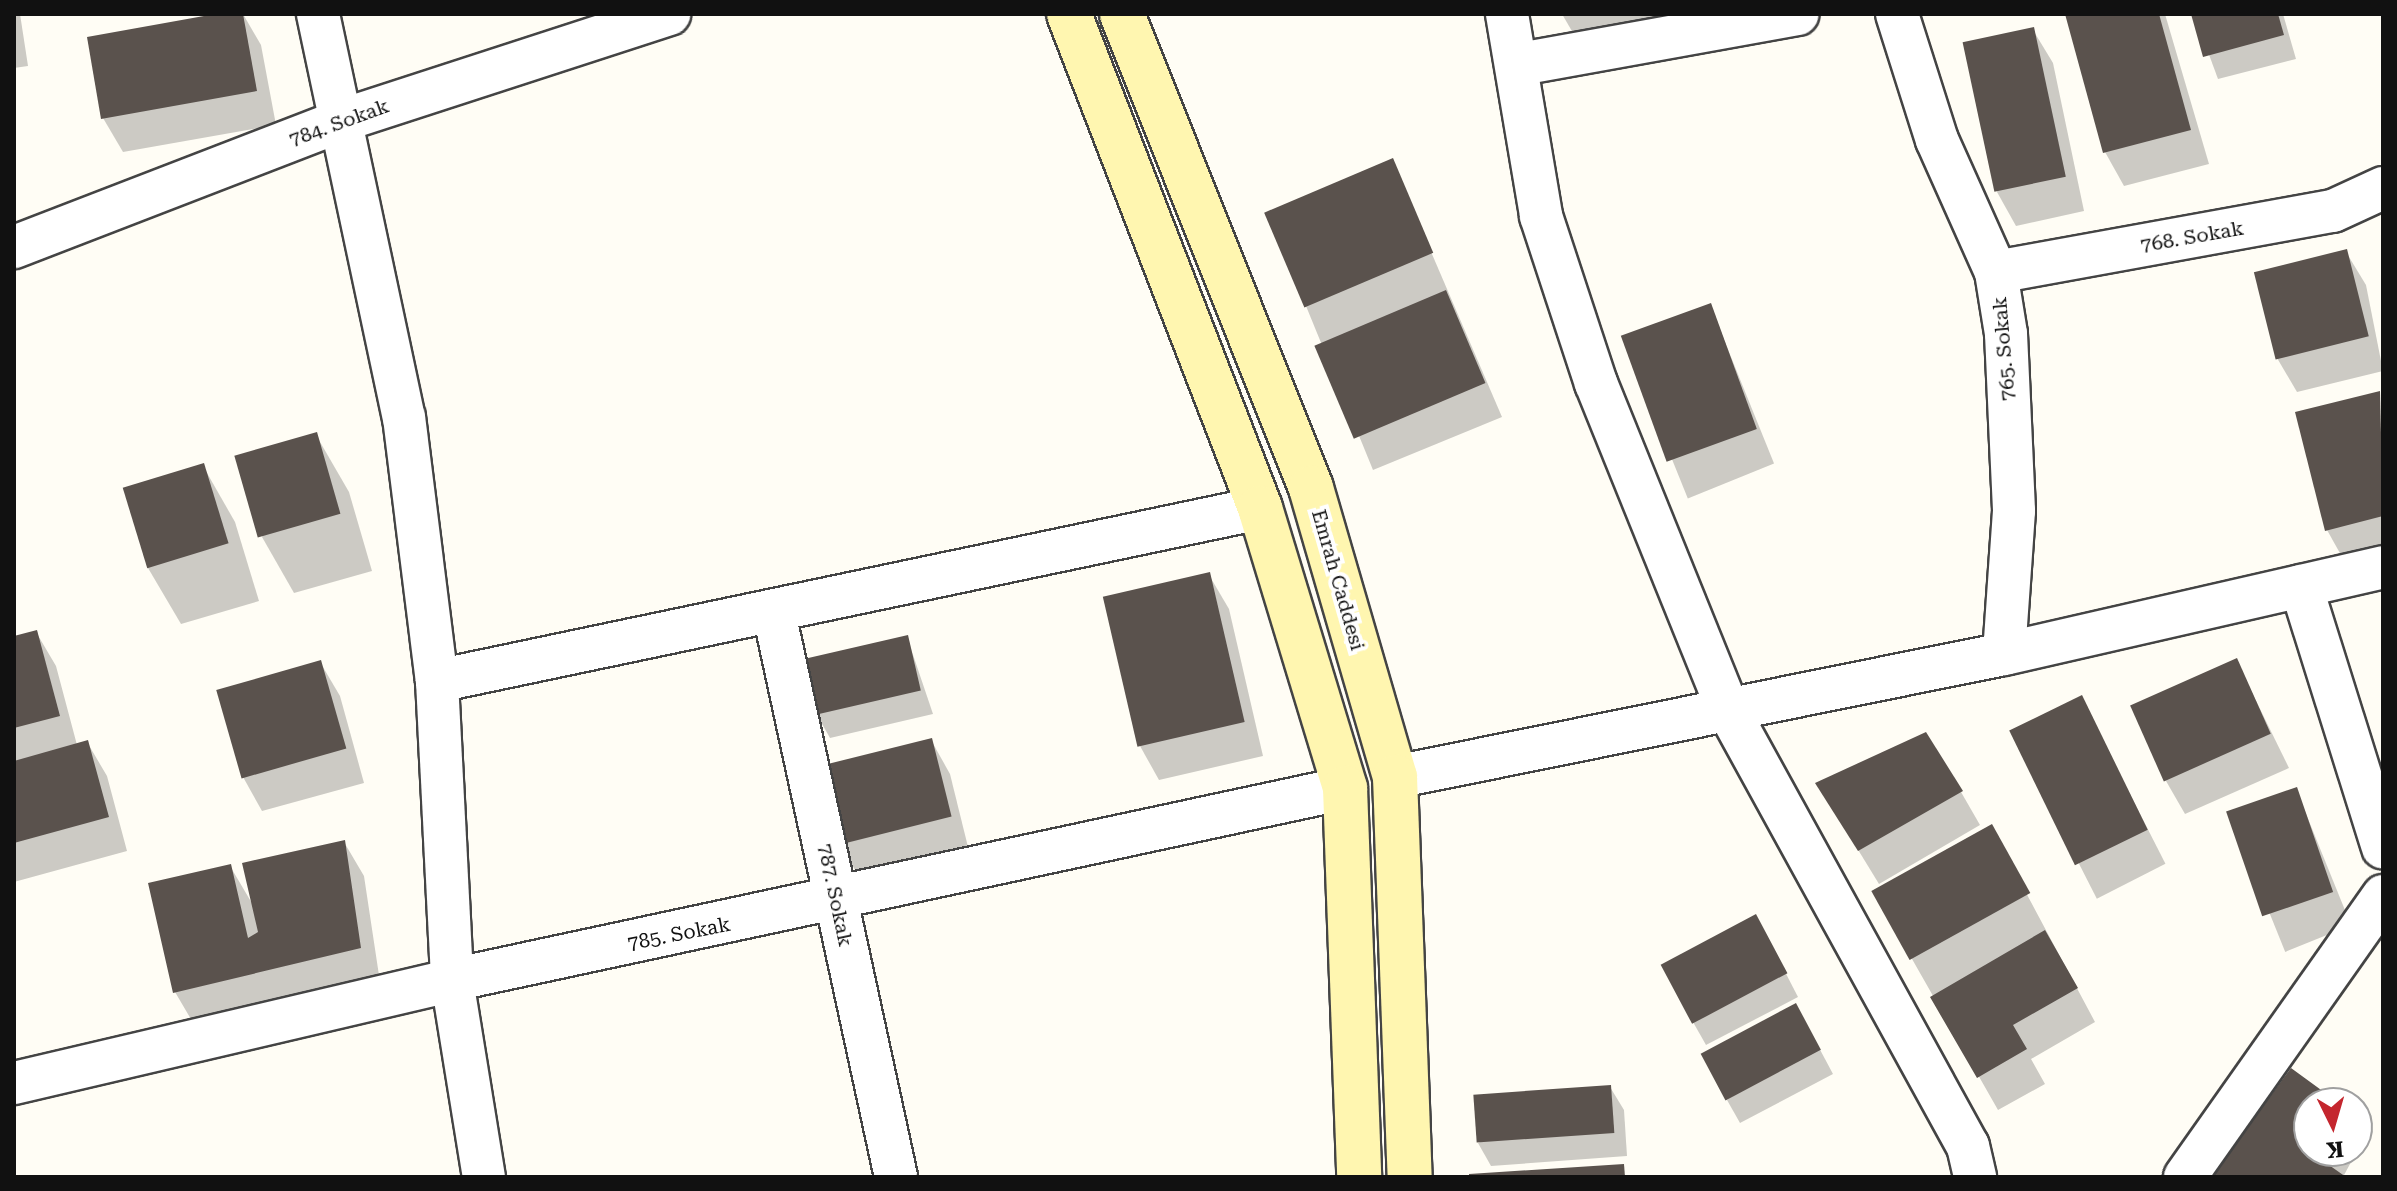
<!DOCTYPE html>
<html>
<head>
<meta charset="utf-8">
<style>
  body { margin:0 }
  #map { position:relative; width:2397px; height:1191px; overflow:hidden; background:#fffdf5; font-family:"Roboto Serif",serif }
  div>[style] { position:absolute }
  .shadow>* { inset:0; background:#0003; transform-origin:0 0 }
  .building>* { inset:0; background:#5a524d; transform-origin:0 0 }
  .roads { filter:drop-shadow(2px 0 #444) drop-shadow(-2px 0 #444) drop-shadow(0 2px #444) drop-shadow(0 -2px #444) }
  .street>* { height:42px; margin:-21px; padding:0 21px; transform-origin:21px; border-radius:21px; background:#fff }
  .secondary>* { height:44px; margin:-22px; padding:0 22px; transform-origin:22px; border-radius:22px; background:#fff6b0 }
  span { translate:-50% -50%; white-space:nowrap; text-align:center; line-height:1.15; -webkit-text-stroke:8px #fff; paint-order:stroke }
  .street-label { font-size:20px; color:#111 }
  .frame { position:absolute; inset:0; border:16px solid #111; pointer-events:none }
  .north { position:absolute; left:2293px; top:1087px; width:80px; height:80px; box-sizing:border-box; background:#fff; border:2px solid #a0a0a0; border-radius:50%; rotate:175deg; font-size:22px; font-weight:700; line-height:32px; text-align:center; color:#111 }
  .north::after { content:''; display:block; margin:auto; width:28px; height:36px; background:#c4262e; clip-path:polygon(50% 0,100% 100%,50% 72%,0 100%) }
</style>
</head>
<body>
<div id="map">
  <div class="shadow">
    <div style="clip-path:polygon(14px 14px,20px 14px,28px 66px,14px 68px)"></div>
    <div style="clip-path:polygon(226px 14px,243px 14px,261px 45px,276px 125px,123px 152px,103px 118px)"></div>
    <div style="clip-path:polygon(1562px 14px,1679px 14px,1680px 19px,1580px 45px)"></div>
    <div style="clip-path:polygon(2067px 14px,2165px 14px,2209px 164px,2124px 186px,2105px 152px)"></div>
    <div style="clip-path:polygon(2194px 14px,2283px 14px,2296px 59px,2218px 79px)"></div>
    <div style="clip-path:polygon(2033px 30px,2053px 63px,2084px 211px,2016px 226px,1997px 192px)"></div>
    <div style="clip-path:polygon(1392px 161px,1502px 417px,1373px 470px,1306px 306px)"></div>
    <div style="clip-path:polygon(2346px 252px,2366px 285px,2383px 371px,2297px 392px,2277px 358px)"></div>
    <div style="left:1710px;top:305px;width:171px;height:93px;rotate:68deg"></div>
    <div style="clip-path:polygon(2379px 393px,2383px 554px,2346px 564px,2327px 530px)"></div>
    <div style="clip-path:polygon(316px 435px,349px 492px,372px 571px,294px 593px,262px 537px)"></div>
    <div style="clip-path:polygon(203px 466px,235px 522px,259px 601px,181px 624px,148px 568px,124px 488px)"></div>
    <div style="clip-path:polygon(1209px 575px,1229px 609px,1263px 756px,1159px 780px,1140px 746px)"></div>
    <div style="clip-path:polygon(36px 632px,56px 666px,77px 745px,87px 742px,107px 776px,127px 851px,14px 882px,14px 638px)"></div>
    <div style="clip-path:polygon(907px 637px,933px 714px,830px 738px,817px 715px)"></div>
    <div style="clip-path:polygon(2236px 660px,2289px 768px,2185px 814px,2166px 781px)"></div>
    <div style="clip-path:polygon(320px 662px,340px 696px,364px 783px,262px 811px,243px 777px)"></div>
    <div style="left:2081px;top:698px;width:186px;height:77px;rotate:63deg"></div>
    <div style="clip-path:polygon(931px 740px,950px 774px,969px 851px,859px 877px,840px 843px)"></div>
    <div style="left:2296px;top:789px;width:147px;height:71px;rotate:68deg"></div>
    <div style="clip-path:polygon(1961px 792px,1980px 825px,1879px 884px,1838px 817px)"></div>
    <div style="clip-path:polygon(1991px 827px,2095px 1022px,2031px 1059px,2045px 1084px,1998px 1110px,1875px 894px)"></div>
    <div style="clip-path:polygon(344px 842px,364px 876px,380px 982px,195px 1026px,175px 992px,230px 866px,253px 905px)"></div>
    <div style="clip-path:polygon(1768px 939px,1798px 997px,1706px 1045px,1693px 1022px)"></div>
    <div style="clip-path:polygon(1809px 1029px,1833px 1074px,1740px 1123px,1727px 1100px)"></div>
    <div style="clip-path:polygon(2291px 1071px,2335px 1103px,2309px 1103px,2309px 1151px,2357px 1151px,2343px 1177px,2213px 1177px)"></div>
    <div style="clip-path:polygon(1610px 1087px,1624px 1110px,1627px 1156px,1491px 1166px,1478px 1143px)"></div>
    <div style="clip-path:polygon(2357px 1133px,2363px 1143px,2357px 1151px)"></div>
  </div>
  <div class="building">
    <div style="clip-path:polygon(215px 14px,243px 14px,257px 91px,101px 119px,87px 37px)"></div>
    <div style="clip-path:polygon(2065px 14px,2159px 14px,2191px 130px,2103px 153px)"></div>
    <div style="clip-path:polygon(2191px 14px,2278px 14px,2284px 35px,2203px 57px)"></div>
    <div style="left:2034px;top:27px;width:153px;height:73px;rotate:78deg"></div>
    <div style="left:1393px;top:158px;width:103px;height:140px;rotate:67deg"></div>
    <div style="left:2347px;top:249px;width:90px;height:96px;rotate:76deg"></div>
    <div style="left:1446px;top:290px;width:101px;height:143px;rotate:67deg"></div>
    <div style="left:1711px;top:303px;width:134px;height:96px;rotate:70deg"></div>
    <div style="clip-path:polygon(2380px 391px,2383px 516px,2325px 531px,2295px 412px)"></div>
    <div style="left:317px;top:432px;width:85px;height:86px;rotate:74deg"></div>
    <div style="left:204px;top:463px;width:84px;height:85px;rotate:73deg"></div>
    <div style="left:1210px;top:572px;width:154px;height:110px;rotate:77deg"></div>
    <div style="clip-path:polygon(37px 630px,60px 716px,14px 728px,14px 636px)"></div>
    <div style="left:908px;top:635px;width:57px;height:109px;rotate:77deg"></div>
    <div style="left:2237px;top:658px;width:83px;height:117px;rotate:66deg"></div>
    <div style="left:321px;top:660px;width:92px;height:109px;rotate:74deg"></div>
    <div style="left:2082px;top:695px;width:150px;height:81px;rotate:64deg"></div>
    <div style="clip-path:polygon(1926px 732px,1963px 791px,1858px 851px,1815px 783px)"></div>
    <div style="left:932px;top:738px;width:81px;height:116px;rotate:76deg"></div>
    <div style="clip-path:polygon(88px 740px,109px 817px,14px 843px,14px 761px)"></div>
    <div style="left:2297px;top:787px;width:111px;height:75px;rotate:71deg"></div>
    <div style="left:1992px;top:824px;width:79px;height:138px;rotate:61deg"></div>
    <div style="clip-path:polygon(345px 840px,361px 948px,173px 993px,148px 883px,231px 864px,248px 938px,258px 932px,242px 863px)"></div>
    <div style="left:1756px;top:914px;width:67px;height:108px;rotate:62deg"></div>
    <div style="clip-path:polygon(2045px 930px,2078px 988px,2013px 1025px,2027px 1049px,1977px 1078px,1930px 997px)"></div>
    <div style="left:1796px;top:1003px;width:53px;height:108px;rotate:62deg"></div>
    <div style="clip-path:polygon(2291px 1068px,2339px 1103px,2309px 1103px,2309px 1151px,2346px 1177px,2211px 1177px)"></div>
    <div style="left:1611px;top:1085px;width:48px;height:138px;rotate:86deg"></div>
    <div style="clip-path:polygon(1624px 1164px,1625px 1177px,1469px 1177px,1469px 1174px)"></div>
  </div>
  <div class="roads">
    <div class="street">
      <div style="left:318px;top:14px;width:412px;rotate:78deg"></div>
      <div style="left:404px;top:417px;width:266px;rotate:82.9deg"></div>
      <div style="left:437px;top:681px;width:299px;rotate:87.1deg"></div>
      <div style="left:452px;top:980px;width:200px;rotate:80.8deg"></div>
      <div style="left:1507px;top:14px;width:205px;rotate:80.4deg"></div>
      <div style="left:1541px;top:216px;width:176px;rotate:71.8deg"></div>
      <div style="left:1596px;top:383px;width:350px;rotate:68deg"></div>
      <div style="left:1727px;top:708px;width:500px;rotate:61.2deg"></div>
      <div style="left:1968px;top:1146px;width:32px;rotate:77deg"></div>
      <div style="left:1897px;top:14px;width:132px;rotate:72.4deg"></div>
      <div style="left:1937px;top:140px;width:145px;rotate:65.9deg"></div>
      <div style="left:1996px;top:272px;width:63px;rotate:80.8deg"></div>
      <div style="left:2006px;top:334px;width:177px;rotate:87.4deg"></div>
      <div style="left:2014px;top:511px;width:143px;rotate:94deg"></div>
      <div style="left:1520px;top:64px;width:282px;rotate:-10.2deg"></div>
      <div style="left:14px;top:247px;width:356px;rotate:-21.1deg"></div>
      <div style="left:346px;top:119px;width:340px;rotate:-18deg"></div>
      <div style="left:1996px;top:272px;width:342px;rotate:-10.3deg"></div>
      <div style="left:2333px;top:211px;width:55px;rotate:-24.7deg"></div>
      <div style="left:2301px;top:586px;width:274px;rotate:72.6deg"></div>
      <div style="left:774px;top:613px;width:577px;rotate:77.79deg"></div>
      <div style="left:437px;top:681px;width:841px;rotate:-11.87deg"></div>
      <div style="left:1395px;top:777px;width:621px;rotate:-11.42deg"></div>
      <div style="left:2004px;top:654px;width:389px;rotate:-12.9deg"></div>
      <div style="left:14px;top:1083px;width:450px;rotate:-13.2deg"></div>
      <div style="left:452px;top:980px;width:913px;rotate:-12.13deg"></div>
      <div style="left:2185px;top:1177px;width:344px;rotate:-54.8deg"></div>
    </div>
    <div class="secondary">
      <div style="left:1069px;top:14px;width:530px;rotate:68.86deg"></div>
      <div style="left:1260px;top:508px;width:293px;rotate:73.1deg"></div>
      <div style="left:1345px;top:788px;width:389px;rotate:87.9deg"></div>
      <div style="left:1122px;top:14px;width:510px;rotate:68.26deg"></div>
      <div style="left:1311px;top:488px;width:301px;rotate:73.8deg"></div>
      <div style="left:1395px;top:777px;width:400px;rotate:87.9deg"></div>
    </div>
  </div>
  <div class="street-label">
    <span style="left:339px;top:123px;rotate:-20deg">784. Sokak</span>
    <span style="left:2192px;top:237px;rotate:-10deg">768. Sokak</span>
    <span style="left:2004px;top:349px;rotate:-95deg">765. Sokak</span>
    <span style="left:1338px;top:580px;rotate:74deg">Emrah Caddesi</span>
    <span style="left:835px;top:895px;rotate:78deg">787. Sokak</span>
    <span style="left:679px;top:934px;rotate:-11deg">785. Sokak</span>
  </div>
  <div class="frame"></div>
  <div class="north">K</div>
</div>
</body>
</html>
